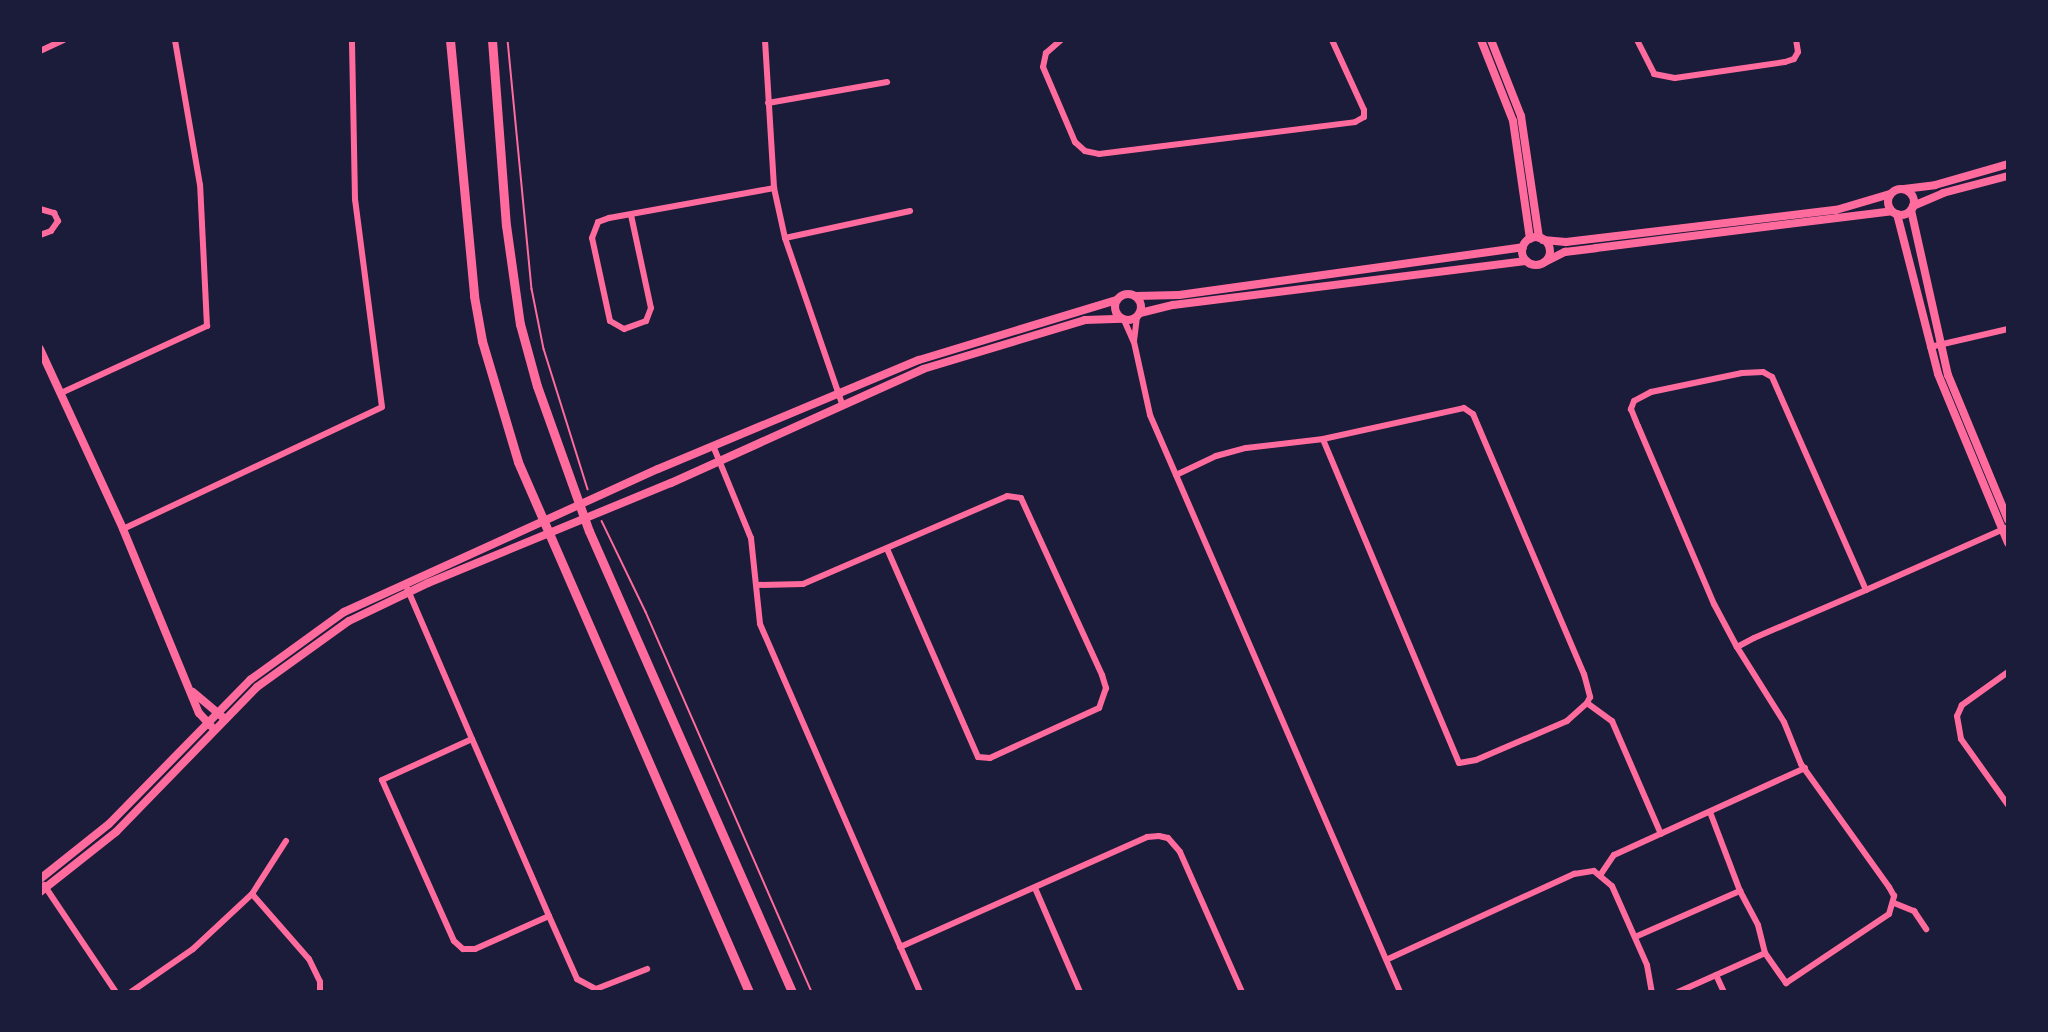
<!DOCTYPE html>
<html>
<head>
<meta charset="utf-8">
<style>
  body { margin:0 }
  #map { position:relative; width:2048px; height:1032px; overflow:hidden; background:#1b1b3a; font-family:"Public Sans",sans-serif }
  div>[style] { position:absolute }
  .path>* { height:1.5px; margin:-0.75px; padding:0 0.75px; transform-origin:0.75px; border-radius:0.75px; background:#ff6b9d }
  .minor>* { height:6px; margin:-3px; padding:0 3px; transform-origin:3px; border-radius:3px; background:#ff6b9d }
  .tertiary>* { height:8px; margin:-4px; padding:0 4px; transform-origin:4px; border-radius:4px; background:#ff6b9d }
  .secondary>* { height:8px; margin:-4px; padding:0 4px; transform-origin:4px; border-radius:4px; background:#ff6b9d }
  .secondary>.ring { margin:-4px; padding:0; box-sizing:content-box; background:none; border:8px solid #ff6b9d; border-radius:50% }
  .primary>* { height:9px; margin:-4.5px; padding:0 4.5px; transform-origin:4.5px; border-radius:4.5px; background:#ff6b9d }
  span { translate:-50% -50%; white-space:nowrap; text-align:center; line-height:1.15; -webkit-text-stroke:6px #1b1b3a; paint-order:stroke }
  .frame { position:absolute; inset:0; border:42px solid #1b1b3a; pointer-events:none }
</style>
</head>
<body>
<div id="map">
  <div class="path">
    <div style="left:508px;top:40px;width:250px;rotate:84.5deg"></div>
    <div style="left:532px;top:289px;width:61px;rotate:78.7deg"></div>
    <div style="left:544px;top:349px;width:147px;rotate:72.6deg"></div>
    <div style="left:602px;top:521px;width:101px;rotate:64.2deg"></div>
    <div style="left:646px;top:612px;width:415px;rotate:66.4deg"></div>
  </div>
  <div class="minor">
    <div style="left:765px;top:40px;width:148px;rotate:86.5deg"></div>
    <div style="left:774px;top:188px;width:51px;rotate:77.6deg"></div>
    <div style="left:785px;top:238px;width:176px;rotate:71deg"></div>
    <div style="left:1061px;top:40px;width:20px;rotate:139deg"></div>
    <div style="left:1046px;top:53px;width:14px;rotate:102deg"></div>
    <div style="left:1043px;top:67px;width:82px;rotate:66.9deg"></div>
    <div style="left:1075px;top:142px;width:13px;rotate:42deg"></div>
    <div style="left:1085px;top:151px;width:14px;rotate:12deg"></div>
    <div style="left:1099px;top:154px;width:258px;rotate:-7.1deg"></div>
    <div style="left:1355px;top:122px;width:10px;rotate:-29deg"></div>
    <div style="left:1364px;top:117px;width:7px;rotate:-90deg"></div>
    <div style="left:1364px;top:110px;width:77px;rotate:-114.6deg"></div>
    <div style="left:1637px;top:40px;width:38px;rotate:63deg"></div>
    <div style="left:1654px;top:74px;width:21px;rotate:11deg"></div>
    <div style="left:1675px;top:78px;width:111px;rotate:-8.3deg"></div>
    <div style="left:1785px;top:62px;width:9px;rotate:-18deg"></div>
    <div style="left:1794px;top:59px;width:8px;rotate:-60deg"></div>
    <div style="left:1798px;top:52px;width:12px;rotate:-99deg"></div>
    <div style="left:40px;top:51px;width:26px;rotate:-25deg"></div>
    <div style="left:768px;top:103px;width:121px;rotate:-10deg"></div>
    <div style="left:40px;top:209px;width:15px;rotate:16deg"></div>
    <div style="left:54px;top:213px;width:9px;rotate:63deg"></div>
    <div style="left:58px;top:221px;width:12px;rotate:125deg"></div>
    <div style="left:51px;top:231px;width:12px;rotate:160deg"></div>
    <div style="left:631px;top:215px;width:95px;rotate:77.9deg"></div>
    <div style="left:651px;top:308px;width:14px;rotate:111deg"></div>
    <div style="left:646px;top:321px;width:23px;rotate:160deg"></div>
    <div style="left:624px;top:329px;width:16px;rotate:-150deg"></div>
    <div style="left:610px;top:321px;width:85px;rotate:-102.2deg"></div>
    <div style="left:592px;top:238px;width:17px;rotate:-69deg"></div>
    <div style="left:598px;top:222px;width:12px;rotate:-20deg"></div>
    <div style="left:609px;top:218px;width:168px;rotate:-10.3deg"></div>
    <div style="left:785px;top:238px;width:128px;rotate:-12.2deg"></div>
    <div style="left:1124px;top:320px;width:24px;rotate:66deg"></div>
    <div style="left:1134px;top:342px;width:75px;rotate:77.6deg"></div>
    <div style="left:1150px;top:415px;width:629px;rotate:66.57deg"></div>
    <div style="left:1134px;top:341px;width:24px;rotate:-83deg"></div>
    <div style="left:1930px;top:347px;width:80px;rotate:-13deg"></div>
    <div style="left:61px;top:393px;width:161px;rotate:-24.7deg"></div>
    <div style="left:207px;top:326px;width:141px;rotate:-92.8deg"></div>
    <div style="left:200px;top:185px;width:147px;rotate:-99.8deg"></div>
    <div style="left:714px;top:448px;width:97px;rotate:67.7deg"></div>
    <div style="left:751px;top:538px;width:86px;rotate:84deg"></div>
    <div style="left:760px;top:624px;width:401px;rotate:66.5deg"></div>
    <div style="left:1176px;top:475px;width:44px;rotate:-25.4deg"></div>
    <div style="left:1216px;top:456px;width:31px;rotate:-15deg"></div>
    <div style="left:1246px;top:448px;width:78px;rotate:-6.7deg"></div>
    <div style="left:1323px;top:439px;width:144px;rotate:-12.4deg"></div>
    <div style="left:1464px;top:408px;width:11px;rotate:34deg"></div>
    <div style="left:1473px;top:414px;width:283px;rotate:66.9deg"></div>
    <div style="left:1584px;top:674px;width:24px;rotate:75deg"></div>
    <div style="left:1590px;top:697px;width:7px;rotate:117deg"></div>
    <div style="left:1587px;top:703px;width:27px;rotate:138deg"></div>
    <div style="left:1567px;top:721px;width:99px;rotate:156.8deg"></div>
    <div style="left:1476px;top:760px;width:17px;rotate:170deg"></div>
    <div style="left:1459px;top:763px;width:351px;rotate:-112.8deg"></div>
    <div style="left:123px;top:529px;width:286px;rotate:-25.2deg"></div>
    <div style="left:382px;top:407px;width:210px;rotate:-97.4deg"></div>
    <div style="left:355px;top:199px;width:159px;rotate:-91.1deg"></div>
    <div style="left:757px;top:585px;width:46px;rotate:-1.2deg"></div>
    <div style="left:803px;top:584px;width:222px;rotate:-23.3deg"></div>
    <div style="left:1007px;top:496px;width:14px;rotate:8deg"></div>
    <div style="left:1021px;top:498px;width:195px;rotate:65.4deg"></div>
    <div style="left:1102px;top:675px;width:14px;rotate:73deg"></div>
    <div style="left:1106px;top:688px;width:21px;rotate:109deg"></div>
    <div style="left:1099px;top:708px;width:120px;rotate:155.4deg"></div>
    <div style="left:990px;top:758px;width:12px;rotate:-175deg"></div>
    <div style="left:978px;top:757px;width:227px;rotate:-113.6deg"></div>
    <div style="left:407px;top:588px;width:164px;rotate:66.7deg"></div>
    <div style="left:472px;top:739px;width:99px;rotate:155.5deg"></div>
    <div style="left:382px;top:780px;width:176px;rotate:65.9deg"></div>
    <div style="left:454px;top:941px;width:12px;rotate:42deg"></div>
    <div style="left:463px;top:949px;width:12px"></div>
    <div style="left:475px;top:949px;width:81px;rotate:-24deg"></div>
    <div style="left:549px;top:916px;width:193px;rotate:-113.5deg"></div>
    <div style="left:1866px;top:590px;width:233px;rotate:-113.8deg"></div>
    <div style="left:1772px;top:377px;width:10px;rotate:-151deg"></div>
    <div style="left:1763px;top:372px;width:21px;rotate:177deg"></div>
    <div style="left:1742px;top:373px;width:93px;rotate:168.2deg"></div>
    <div style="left:1651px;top:392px;width:19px;rotate:152deg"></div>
    <div style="left:1634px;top:401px;width:9px;rotate:111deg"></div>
    <div style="left:1631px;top:409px;width:18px;rotate:68deg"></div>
    <div style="left:1638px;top:426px;width:194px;rotate:66.9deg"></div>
    <div style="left:1714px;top:604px;width:49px;rotate:61.9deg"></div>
    <div style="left:1737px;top:647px;width:19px;rotate:-28deg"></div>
    <div style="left:1754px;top:638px;width:122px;rotate:-23.2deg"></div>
    <div style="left:1866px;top:590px;width:155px;rotate:-23.9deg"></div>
    <div style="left:2008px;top:672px;width:57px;rotate:144.3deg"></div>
    <div style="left:1962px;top:705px;width:12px;rotate:114deg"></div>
    <div style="left:1957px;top:716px;width:23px;rotate:80deg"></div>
    <div style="left:1961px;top:739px;width:81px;rotate:54.5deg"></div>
    <div style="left:1587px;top:703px;width:31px;rotate:36deg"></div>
    <div style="left:1612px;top:721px;width:123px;rotate:66.6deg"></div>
    <div style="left:1710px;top:812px;width:85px;rotate:69.2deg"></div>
    <div style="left:1740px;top:891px;width:38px;rotate:62deg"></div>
    <div style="left:1758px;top:925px;width:29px;rotate:76deg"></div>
    <div style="left:1765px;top:953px;width:37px;rotate:55deg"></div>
    <div style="left:1786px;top:983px;width:124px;rotate:-33.8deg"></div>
    <div style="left:1889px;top:914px;width:19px;rotate:-74deg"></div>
    <div style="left:1894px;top:896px;width:10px;rotate:-119deg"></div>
    <div style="left:1889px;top:887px;width:151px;rotate:-125.6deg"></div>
    <div style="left:1801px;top:764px;width:45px;rotate:-112deg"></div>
    <div style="left:1784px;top:722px;width:89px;rotate:-122.1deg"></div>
    <div style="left:1601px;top:874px;width:23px;rotate:-56deg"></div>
    <div style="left:1614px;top:855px;width:210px;rotate:-24.5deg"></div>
    <div style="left:44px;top:885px;width:129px;rotate:56.1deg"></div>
    <div style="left:1035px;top:888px;width:113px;rotate:66.6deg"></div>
    <div style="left:252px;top:894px;width:86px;rotate:48.8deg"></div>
    <div style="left:309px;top:959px;width:25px;rotate:64deg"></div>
    <div style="left:320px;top:982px;width:10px;rotate:90deg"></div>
    <div style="left:1894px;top:903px;width:22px;rotate:22deg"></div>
    <div style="left:1914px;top:911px;width:22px;rotate:56deg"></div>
    <div style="left:549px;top:916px;width:69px;rotate:66deg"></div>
    <div style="left:577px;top:979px;width:21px;rotate:28deg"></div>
    <div style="left:596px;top:989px;width:55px;rotate:-21.4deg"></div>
    <div style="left:1635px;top:937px;width:115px;rotate:-23.7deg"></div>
    <div style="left:900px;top:947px;width:270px;rotate:-24deg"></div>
    <div style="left:1147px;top:837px;width:12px;rotate:-5deg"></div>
    <div style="left:1159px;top:836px;width:9px;rotate:13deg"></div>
    <div style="left:1168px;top:838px;width:18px;rotate:49deg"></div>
    <div style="left:1180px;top:852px;width:153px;rotate:66.1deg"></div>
    <div style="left:1388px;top:959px;width:205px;rotate:-24.6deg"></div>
    <div style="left:1574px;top:874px;width:20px;rotate:-9deg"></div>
    <div style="left:1594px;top:871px;width:23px;rotate:40deg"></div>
    <div style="left:1612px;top:886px;width:86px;rotate:66.1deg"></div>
    <div style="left:1647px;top:965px;width:27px;rotate:80deg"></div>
    <div style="left:1716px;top:975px;width:19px;rotate:65deg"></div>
    <div style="left:131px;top:992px;width:75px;rotate:-34.7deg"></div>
    <div style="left:193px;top:949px;width:81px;rotate:-43deg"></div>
    <div style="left:252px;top:894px;width:63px;rotate:-57.3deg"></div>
    <div style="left:1678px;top:992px;width:95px;rotate:-24.1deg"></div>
  </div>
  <div class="tertiary">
    <div style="left:1481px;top:40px;width:87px;rotate:68.4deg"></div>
    <div style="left:1513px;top:121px;width:119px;rotate:81.8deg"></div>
    <div style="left:1491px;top:40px;width:82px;rotate:68.5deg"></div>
    <div style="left:1521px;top:116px;width:123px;rotate:81.6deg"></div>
    <div style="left:1911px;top:210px;width:169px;rotate:77.4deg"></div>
    <div style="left:1948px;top:375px;width:157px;rotate:67.5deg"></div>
    <div style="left:1897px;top:214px;width:165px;rotate:75.6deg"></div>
    <div style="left:1938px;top:374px;width:183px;rotate:67.5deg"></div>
    <div style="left:40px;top:349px;width:198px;rotate:65.2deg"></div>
    <div style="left:123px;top:529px;width:199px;rotate:67.6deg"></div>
    <div style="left:199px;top:713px;width:18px;rotate:47deg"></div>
    <div style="left:193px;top:692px;width:42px;rotate:40.2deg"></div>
  </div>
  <div class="secondary">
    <div style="left:1904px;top:189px;width:31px;rotate:-7deg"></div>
    <div style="left:1935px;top:185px;width:76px;rotate:-16deg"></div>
    <div class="ring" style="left:1888px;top:189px;width:18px;height:18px"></div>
    <div style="left:1913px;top:206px;width:33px;rotate:-23deg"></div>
    <div style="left:1943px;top:193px;width:67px;rotate:-14.7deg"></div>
    <div class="ring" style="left:1522px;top:237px;width:20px;height:20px"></div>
    <div style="left:1543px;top:240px;width:23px;rotate:5deg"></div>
    <div style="left:1566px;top:242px;width:272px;rotate:-6.8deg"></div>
    <div style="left:1836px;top:210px;width:56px;rotate:-16.5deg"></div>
    <div style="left:1543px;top:263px;width:25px;rotate:-27deg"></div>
    <div style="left:1565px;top:252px;width:31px;rotate:-7deg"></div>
    <div style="left:1596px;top:248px;width:298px;rotate:-7.1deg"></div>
    <div class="ring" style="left:1115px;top:294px;width:18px;height:18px"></div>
    <div style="left:1136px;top:296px;width:43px;rotate:-1.3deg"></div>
    <div style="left:1179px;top:295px;width:347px;rotate:-7.9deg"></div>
    <div style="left:1140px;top:313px;width:34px;rotate:-14deg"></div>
    <div style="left:1173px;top:305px;width:356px;rotate:-7.1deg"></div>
    <div style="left:40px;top:879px;width:88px;rotate:-38.6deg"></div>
    <div style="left:109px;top:824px;width:202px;rotate:-45.6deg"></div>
    <div style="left:250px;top:680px;width:116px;rotate:-35.9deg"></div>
    <div style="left:344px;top:612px;width:345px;rotate:-24.5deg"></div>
    <div style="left:658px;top:469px;width:283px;rotate:-22.7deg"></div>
    <div style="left:919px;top:360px;width:207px;rotate:-16.9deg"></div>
    <div style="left:40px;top:892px;width:97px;rotate:-38.3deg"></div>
    <div style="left:116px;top:832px;width:202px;rotate:-45.8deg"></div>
    <div style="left:257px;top:687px;width:113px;rotate:-35.7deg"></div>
    <div style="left:349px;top:621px;width:88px;rotate:-25.7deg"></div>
    <div style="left:428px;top:583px;width:263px;rotate:-22.4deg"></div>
    <div style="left:671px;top:483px;width:277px;rotate:-24.3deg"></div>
    <div style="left:923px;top:369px;width:169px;rotate:-16.8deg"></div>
    <div style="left:1085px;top:320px;width:37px;rotate:-2deg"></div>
  </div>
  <div class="primary">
    <div style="left:450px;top:40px;width:257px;rotate:84.6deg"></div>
    <div style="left:474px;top:296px;width:46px;rotate:79.9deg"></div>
    <div style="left:482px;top:341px;width:126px;rotate:73.4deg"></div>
    <div style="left:518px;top:462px;width:578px;rotate:66.45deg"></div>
    <div style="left:492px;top:40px;width:186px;rotate:85.7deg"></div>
    <div style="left:506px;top:225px;width:100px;rotate:82deg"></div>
    <div style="left:520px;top:324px;width:64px;rotate:74.7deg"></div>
    <div style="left:537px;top:386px;width:154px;rotate:70.3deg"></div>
    <div style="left:589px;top:531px;width:504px;rotate:66.23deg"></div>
  </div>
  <div class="frame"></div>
</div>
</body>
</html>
